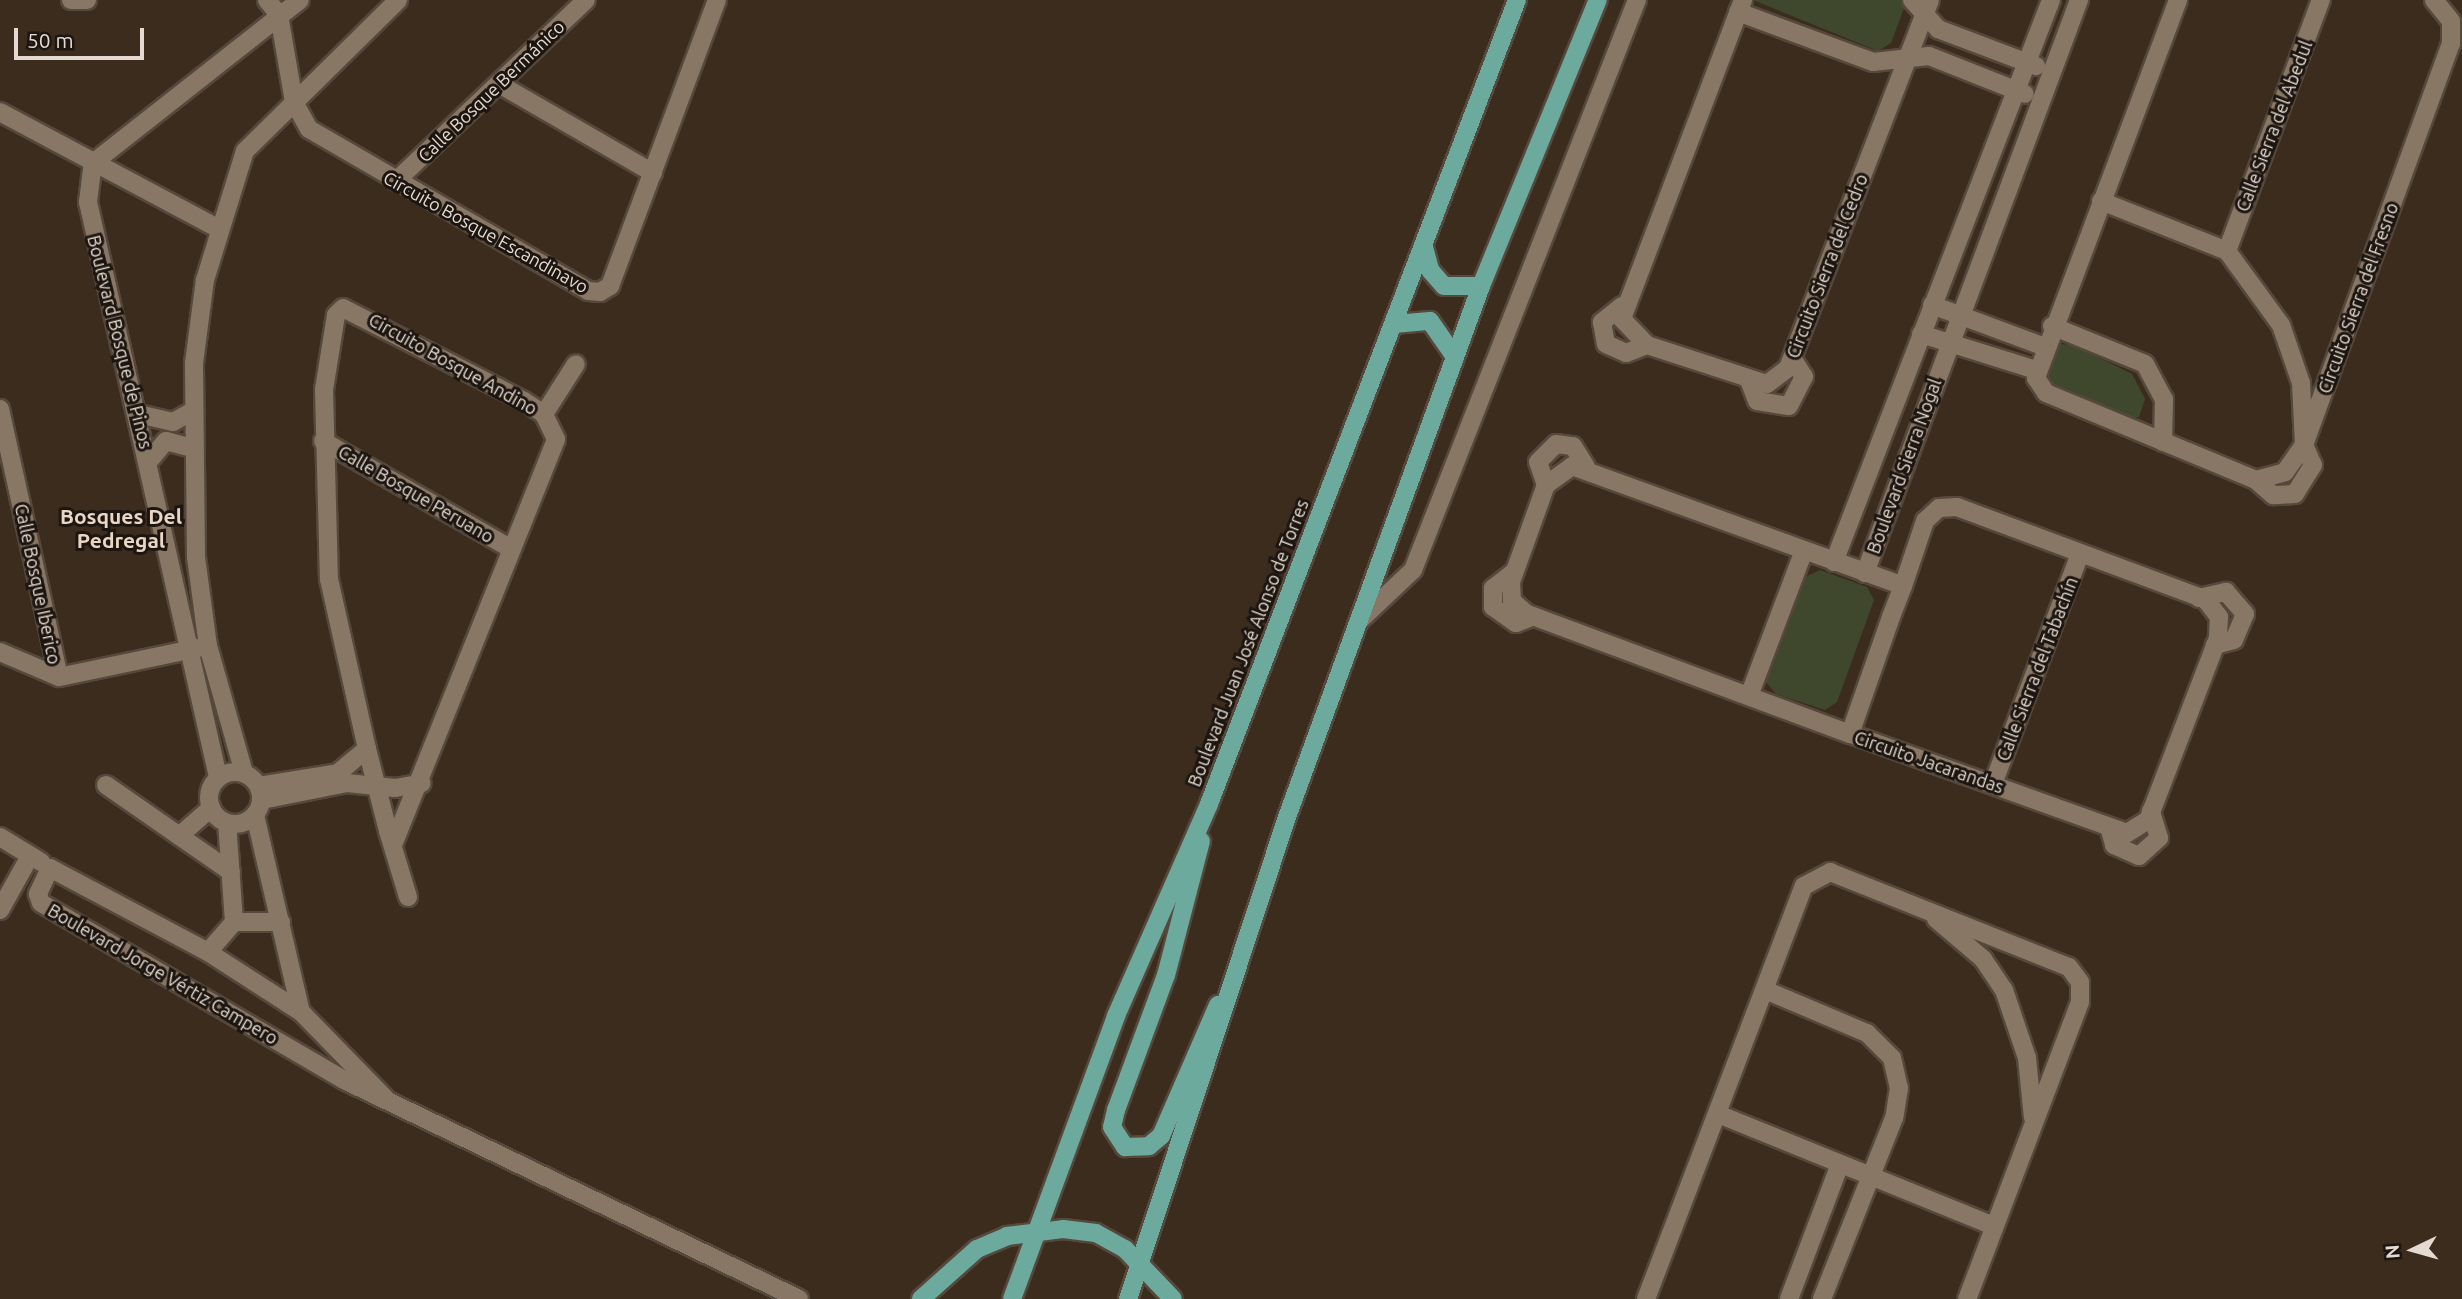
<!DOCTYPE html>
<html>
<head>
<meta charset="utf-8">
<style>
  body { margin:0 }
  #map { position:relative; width:2462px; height:1299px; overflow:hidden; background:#3c2c1e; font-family:Ubuntu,sans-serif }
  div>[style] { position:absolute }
  .green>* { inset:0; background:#3f482c }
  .roads { filter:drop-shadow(2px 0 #55483c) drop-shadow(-2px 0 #55483c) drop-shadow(0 2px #55483c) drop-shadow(0 -2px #55483c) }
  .minor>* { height:18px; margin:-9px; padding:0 9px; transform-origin:9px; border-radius:9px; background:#897766 }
  .minor>.ring { margin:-9px; padding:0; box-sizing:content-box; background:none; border:18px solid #897766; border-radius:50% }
  .major>* { height:18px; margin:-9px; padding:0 9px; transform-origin:9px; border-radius:9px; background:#6daa9e }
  span { translate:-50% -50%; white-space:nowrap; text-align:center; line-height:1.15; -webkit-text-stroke:6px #1d1610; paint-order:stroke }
  .street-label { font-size:18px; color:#e4dad1 }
  .quarter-label { font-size:21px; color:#ead6c4; font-weight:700 }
  .north { position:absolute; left:2378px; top:1215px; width:70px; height:70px; -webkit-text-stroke:5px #1d1610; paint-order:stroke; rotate:265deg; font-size:19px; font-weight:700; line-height:28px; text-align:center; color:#e4dad1 }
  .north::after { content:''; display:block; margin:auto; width:24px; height:32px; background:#e4dad1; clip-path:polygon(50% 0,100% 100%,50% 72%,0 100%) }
  .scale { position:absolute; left:14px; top:28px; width:130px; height:32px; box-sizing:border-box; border:4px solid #e4dad1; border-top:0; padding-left:9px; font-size:21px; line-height:24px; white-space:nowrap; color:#e4dad1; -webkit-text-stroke:5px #1d1610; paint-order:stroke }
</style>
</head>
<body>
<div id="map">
  <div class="green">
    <div style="clip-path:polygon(1753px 0,1901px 0,1904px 8px,1891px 43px,1878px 51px)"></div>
    <div style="clip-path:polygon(2058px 344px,2074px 345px,2132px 374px,2145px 399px,2139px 417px,2130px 419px,2049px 388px,2043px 379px)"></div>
    <div style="clip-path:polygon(1820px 570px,1867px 587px,1874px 600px,1837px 702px,1825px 710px,1776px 694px,1765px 681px,1803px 578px)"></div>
  </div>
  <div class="roads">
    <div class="minor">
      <div style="left:71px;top:0;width:16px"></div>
      <div style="left:267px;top:0;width:19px;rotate:51deg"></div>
      <div style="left:279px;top:15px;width:88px;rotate:80.2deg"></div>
      <div style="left:294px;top:102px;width:31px;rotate:61deg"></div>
      <div style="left:309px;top:129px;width:323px;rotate:30.1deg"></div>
      <div style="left:588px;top:291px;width:12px;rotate:5deg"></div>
      <div style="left:600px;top:292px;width:12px;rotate:-31deg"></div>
      <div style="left:610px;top:286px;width:305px;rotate:-69.5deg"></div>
      <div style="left:1743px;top:0;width:341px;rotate:110.8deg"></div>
      <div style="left:1622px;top:319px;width:36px;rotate:46deg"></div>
      <div style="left:1647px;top:345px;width:126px;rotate:18deg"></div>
      <div style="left:1767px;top:384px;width:26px;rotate:-37deg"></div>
      <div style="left:1788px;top:368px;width:394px;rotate:-68.9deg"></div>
      <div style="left:1912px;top:0;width:39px;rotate:48deg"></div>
      <div style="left:1938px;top:29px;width:105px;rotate:20.7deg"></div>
      <div style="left:2178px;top:0;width:404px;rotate:110.6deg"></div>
      <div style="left:2036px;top:378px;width:18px;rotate:56deg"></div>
      <div style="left:2046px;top:393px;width:227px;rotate:22.5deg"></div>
      <div style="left:2256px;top:480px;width:30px;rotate:-15deg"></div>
      <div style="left:2285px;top:472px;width:33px;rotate:-55deg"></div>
      <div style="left:2304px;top:445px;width:427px;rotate:-69.9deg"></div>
      <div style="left:2451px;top:44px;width:23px;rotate:-90deg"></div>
      <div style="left:2451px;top:21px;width:27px;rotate:-129deg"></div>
      <div style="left:1738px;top:12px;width:144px;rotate:20.3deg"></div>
      <div style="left:1873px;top:62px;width:56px;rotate:-6.1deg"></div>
      <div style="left:1929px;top:56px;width:103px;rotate:21.6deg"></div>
      <div style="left:499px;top:84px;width:178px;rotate:30deg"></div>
      <div style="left:0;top:112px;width:248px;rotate:28.1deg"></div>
      <div style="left:396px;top:181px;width:262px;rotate:-43.6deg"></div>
      <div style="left:2101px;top:201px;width:136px;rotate:21.6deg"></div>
      <div style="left:2227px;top:251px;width:92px;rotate:53.9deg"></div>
      <div style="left:2281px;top:325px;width:61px;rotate:71deg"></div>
      <div style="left:2301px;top:383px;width:62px;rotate:87.2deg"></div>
      <div style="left:2304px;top:445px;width:22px;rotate:66deg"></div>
      <div style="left:2313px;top:465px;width:34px;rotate:122deg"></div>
      <div style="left:2295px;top:494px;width:22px;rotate:177deg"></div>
      <div style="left:2273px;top:495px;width:23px;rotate:-139deg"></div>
      <div style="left:2227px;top:251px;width:268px;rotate:-69.5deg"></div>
      <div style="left:1932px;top:305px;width:121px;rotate:20.4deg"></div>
      <div style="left:1622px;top:306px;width:26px;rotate:141deg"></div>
      <div style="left:1602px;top:322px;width:22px;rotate:80deg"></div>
      <div style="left:1606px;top:344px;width:22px;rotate:24deg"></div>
      <div style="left:1626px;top:353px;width:22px;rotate:-21deg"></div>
      <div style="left:2052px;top:326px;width:100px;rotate:22.2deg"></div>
      <div style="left:2145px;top:364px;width:40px;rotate:62deg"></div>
      <div style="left:2164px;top:399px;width:43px;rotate:91.3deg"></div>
      <div style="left:1921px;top:334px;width:121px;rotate:17.4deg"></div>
      <div style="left:1749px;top:380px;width:22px;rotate:69deg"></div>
      <div style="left:1757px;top:401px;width:32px;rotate:9deg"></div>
      <div style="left:1789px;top:406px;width:33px;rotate:-63deg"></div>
      <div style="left:1804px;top:377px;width:22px;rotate:-122deg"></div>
      <div style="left:0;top:409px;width:274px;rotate:77.6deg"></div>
      <div style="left:138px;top:414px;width:36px;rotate:13deg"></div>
      <div style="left:173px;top:422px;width:23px;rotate:-29deg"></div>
      <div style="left:544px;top:414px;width:59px;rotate:-57.4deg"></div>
      <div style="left:323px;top:441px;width:215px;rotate:29.8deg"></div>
      <div style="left:149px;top:461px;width:26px;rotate:-50deg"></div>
      <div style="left:166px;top:441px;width:27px;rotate:15deg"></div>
      <div style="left:1546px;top:485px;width:24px;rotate:-109deg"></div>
      <div style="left:1538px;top:462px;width:25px;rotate:-45deg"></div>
      <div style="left:1556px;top:444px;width:17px;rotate:7deg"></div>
      <div style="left:1573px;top:446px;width:25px;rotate:58deg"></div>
      <div style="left:1834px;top:562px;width:602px;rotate:-68.89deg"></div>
      <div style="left:1515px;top:571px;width:28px;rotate:142deg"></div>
      <div style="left:1493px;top:588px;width:19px;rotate:90deg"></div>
      <div style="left:1493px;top:607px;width:28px;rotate:35deg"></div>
      <div style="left:1516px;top:623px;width:19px;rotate:-21deg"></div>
      <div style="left:1865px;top:573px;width:612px;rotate:-69.52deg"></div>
      <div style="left:2199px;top:598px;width:28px;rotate:-13deg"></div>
      <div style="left:2226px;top:592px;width:29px;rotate:49deg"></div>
      <div style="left:2245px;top:614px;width:28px;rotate:113deg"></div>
      <div style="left:2234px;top:640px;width:20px;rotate:165deg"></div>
      <div style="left:1358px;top:622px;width:76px;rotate:-43.4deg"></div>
      <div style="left:1413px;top:570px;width:612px;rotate:-68.55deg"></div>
      <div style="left:0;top:652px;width:64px;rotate:23deg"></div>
      <div style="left:59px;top:677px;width:142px;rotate:-11.8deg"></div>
      <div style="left:1749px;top:696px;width:153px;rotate:-69.3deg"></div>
      <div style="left:1850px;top:734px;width:124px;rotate:-70.7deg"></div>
      <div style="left:1891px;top:617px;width:33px;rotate:-69deg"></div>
      <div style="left:1903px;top:586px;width:69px;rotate:-71.3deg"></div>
      <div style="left:1925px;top:521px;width:19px;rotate:-43deg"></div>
      <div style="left:1939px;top:508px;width:18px;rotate:-3deg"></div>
      <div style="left:1957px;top:507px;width:265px;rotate:20.4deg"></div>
      <div style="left:2205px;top:599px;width:23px;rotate:52deg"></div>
      <div style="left:2219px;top:617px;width:21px;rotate:93deg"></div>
      <div style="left:2218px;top:638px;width:195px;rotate:111deg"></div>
      <div style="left:2148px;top:820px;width:25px;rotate:148deg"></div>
      <div style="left:2127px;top:833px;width:294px;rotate:-160.3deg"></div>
      <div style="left:1850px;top:734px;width:345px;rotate:-159.6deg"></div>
      <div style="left:1527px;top:614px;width:20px;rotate:-139deg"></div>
      <div style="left:1512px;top:601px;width:19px;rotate:-93deg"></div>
      <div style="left:1511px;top:582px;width:103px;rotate:-70.2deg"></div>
      <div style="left:1546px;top:485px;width:32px;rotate:-36deg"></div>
      <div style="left:1572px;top:466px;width:352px;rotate:19.9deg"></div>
      <div class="ring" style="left:209px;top:772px;width:34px;height:34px"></div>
      <div style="left:244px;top:773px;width:132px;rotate:-105.8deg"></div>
      <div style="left:208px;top:646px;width:90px;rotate:-97.7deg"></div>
      <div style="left:196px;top:557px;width:194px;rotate:-90.6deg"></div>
      <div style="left:194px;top:363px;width:84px;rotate:-82.5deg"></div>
      <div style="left:205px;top:280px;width:135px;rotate:-72.8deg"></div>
      <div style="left:245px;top:151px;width:215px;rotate:-44.6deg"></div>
      <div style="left:218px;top:777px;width:590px;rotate:-102.74deg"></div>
      <div style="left:88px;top:202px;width:39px;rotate:-83deg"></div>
      <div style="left:93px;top:163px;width:263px;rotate:-38.2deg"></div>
      <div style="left:1993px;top:784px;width:246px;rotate:-69.3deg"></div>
      <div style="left:106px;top:785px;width:152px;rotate:34.8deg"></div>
      <div style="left:259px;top:786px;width:80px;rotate:-9.3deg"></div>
      <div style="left:338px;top:773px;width:38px;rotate:-40deg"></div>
      <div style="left:262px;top:800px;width:87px;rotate:-11.3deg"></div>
      <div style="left:347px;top:783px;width:48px;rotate:5.9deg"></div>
      <div style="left:395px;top:788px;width:27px;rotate:-10deg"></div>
      <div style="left:255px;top:815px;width:202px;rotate:76.9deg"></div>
      <div style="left:2109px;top:827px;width:19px;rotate:74deg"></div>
      <div style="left:2114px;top:845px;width:27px;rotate:24deg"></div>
      <div style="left:2139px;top:856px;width:27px;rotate:-42deg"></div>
      <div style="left:2159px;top:838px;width:28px;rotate:-107deg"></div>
      <div style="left:179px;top:836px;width:43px;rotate:-41.2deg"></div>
      <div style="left:0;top:837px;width:48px;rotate:31.4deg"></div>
      <div style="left:393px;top:845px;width:437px;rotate:-68.1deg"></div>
      <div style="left:556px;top:439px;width:28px;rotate:-116deg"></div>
      <div style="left:544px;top:414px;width:24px;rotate:-147deg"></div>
      <div style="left:524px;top:401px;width:203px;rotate:-152.8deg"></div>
      <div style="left:343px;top:308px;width:10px;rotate:135deg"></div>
      <div style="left:336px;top:315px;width:76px;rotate:99.1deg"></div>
      <div style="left:324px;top:390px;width:189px;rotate:88.5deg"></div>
      <div style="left:329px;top:579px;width:174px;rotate:77.4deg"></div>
      <div style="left:367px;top:749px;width:85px;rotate:75.6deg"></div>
      <div style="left:388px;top:831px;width:69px;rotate:73.1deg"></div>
      <div style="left:0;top:910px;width:62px;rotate:-60.9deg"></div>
      <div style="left:1936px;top:919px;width:62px;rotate:40.4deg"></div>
      <div style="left:1983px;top:959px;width:37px;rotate:56deg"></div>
      <div style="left:2004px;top:990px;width:72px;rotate:71.3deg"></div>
      <div style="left:2027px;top:1058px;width:60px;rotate:84.3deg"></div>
      <div style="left:234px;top:922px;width:47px"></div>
      <div style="left:208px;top:952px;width:40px;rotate:-49deg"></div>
      <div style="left:234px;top:922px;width:99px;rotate:-94deg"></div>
      <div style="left:1765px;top:990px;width:111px;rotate:22.9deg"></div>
      <div style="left:1867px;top:1033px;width:35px;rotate:45deg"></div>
      <div style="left:1892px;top:1058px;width:31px;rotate:77deg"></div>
      <div style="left:1899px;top:1088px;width:30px;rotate:99deg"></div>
      <div style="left:1894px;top:1118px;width:195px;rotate:111.7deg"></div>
      <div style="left:386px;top:1099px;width:122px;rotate:-134.3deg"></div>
      <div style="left:301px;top:1012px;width:111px;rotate:-147.2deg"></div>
      <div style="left:208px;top:952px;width:179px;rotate:-152deg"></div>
      <div style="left:50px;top:868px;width:29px;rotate:115deg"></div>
      <div style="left:38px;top:894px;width:9px;rotate:72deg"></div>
      <div style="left:41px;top:903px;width:351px;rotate:30.3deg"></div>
      <div style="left:344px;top:1080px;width:505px;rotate:25.7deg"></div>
      <div style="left:1718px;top:1114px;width:298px;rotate:22.1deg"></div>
      <div style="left:1646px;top:1299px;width:442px;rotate:-69.1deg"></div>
      <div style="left:1804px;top:886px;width:30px;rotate:-28deg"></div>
      <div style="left:1830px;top:872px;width:257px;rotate:21.7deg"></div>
      <div style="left:2069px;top:967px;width:19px;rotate:54deg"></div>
      <div style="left:2080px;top:982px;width:20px;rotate:90deg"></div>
      <div style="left:2080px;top:1002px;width:318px;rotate:110.8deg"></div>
      <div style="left:1789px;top:1299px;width:144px;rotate:-69.3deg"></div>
    </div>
    <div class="major">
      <div style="left:1424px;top:247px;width:24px;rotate:75deg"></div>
      <div style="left:1430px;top:270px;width:21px;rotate:49deg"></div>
      <div style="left:1444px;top:286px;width:37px"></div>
      <div style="left:1394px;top:324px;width:36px;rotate:-5deg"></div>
      <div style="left:1430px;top:321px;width:44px;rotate:55.2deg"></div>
      <div style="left:1201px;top:841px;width:138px;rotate:104.6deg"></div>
      <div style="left:1166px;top:975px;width:144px;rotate:110.3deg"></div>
      <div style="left:1116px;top:1110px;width:17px;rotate:103deg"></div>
      <div style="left:1112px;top:1127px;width:24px;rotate:57deg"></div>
      <div style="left:1125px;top:1147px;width:24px;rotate:-2deg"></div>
      <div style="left:1149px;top:1146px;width:16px;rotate:-40deg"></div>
      <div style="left:1161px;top:1136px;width:143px;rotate:-66.5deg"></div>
      <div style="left:921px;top:1299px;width:75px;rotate:-41.8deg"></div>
      <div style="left:977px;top:1249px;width:33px;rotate:-23deg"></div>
      <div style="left:1007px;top:1236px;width:56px;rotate:-7.1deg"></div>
      <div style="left:1063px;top:1229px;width:33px;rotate:7deg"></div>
      <div style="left:1096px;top:1233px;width:33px;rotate:29deg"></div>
      <div style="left:1125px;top:1249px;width:69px;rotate:46.2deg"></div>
      <div style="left:1012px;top:1299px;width:302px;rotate:-69.8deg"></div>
      <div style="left:1116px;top:1016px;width:232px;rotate:-66.3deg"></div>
      <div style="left:1209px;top:804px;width:861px;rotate:-69.04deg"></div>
      <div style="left:1128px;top:1299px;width:508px;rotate:-71.74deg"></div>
      <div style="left:1287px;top:817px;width:565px;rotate:-69.93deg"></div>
      <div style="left:1481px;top:286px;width:309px;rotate:-67.8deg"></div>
    </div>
  </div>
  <div class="street-label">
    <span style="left:491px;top:91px;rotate:-44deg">Calle Bosque Bermánico</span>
    <span style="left:2274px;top:126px;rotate:-69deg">Calle Sierra del Abedul</span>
    <span style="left:486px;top:232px;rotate:29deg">Circuito Bosque Escandinavo</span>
    <span style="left:1827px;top:266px;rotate:-69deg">Circuito Sierra del Cedro</span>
    <span style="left:2358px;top:298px;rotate:-70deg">Circuito Sierra del Fresno</span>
    <span style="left:120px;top:342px;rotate:76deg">Boulevard Bosque de Pinos</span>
    <span style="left:453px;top:364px;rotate:29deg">Circuito Bosque Andino</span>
    <span style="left:1904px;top:466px;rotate:-70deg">Boulevard Sierra Nogal</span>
    <span style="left:416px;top:494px;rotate:30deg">Calle Bosque Peruano</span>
    <span style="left:38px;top:584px;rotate:78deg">Calle Bosque Iberico</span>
    <span style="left:1248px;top:643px;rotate:-69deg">Boulevard Juan José Alonso de Torres</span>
    <span style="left:2037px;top:669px;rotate:-69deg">Calle Sierra del Tabachín</span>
    <span style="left:1929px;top:762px;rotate:19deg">Circuito Jacarandas</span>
    <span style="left:163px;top:974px;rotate:30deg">Boulevard Jorge Vértiz Campero</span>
  </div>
  <div class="quarter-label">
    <span style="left:121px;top:528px">Bosques Del<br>Pedregal</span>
  </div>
  <div class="north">N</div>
  <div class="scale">50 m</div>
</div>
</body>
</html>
